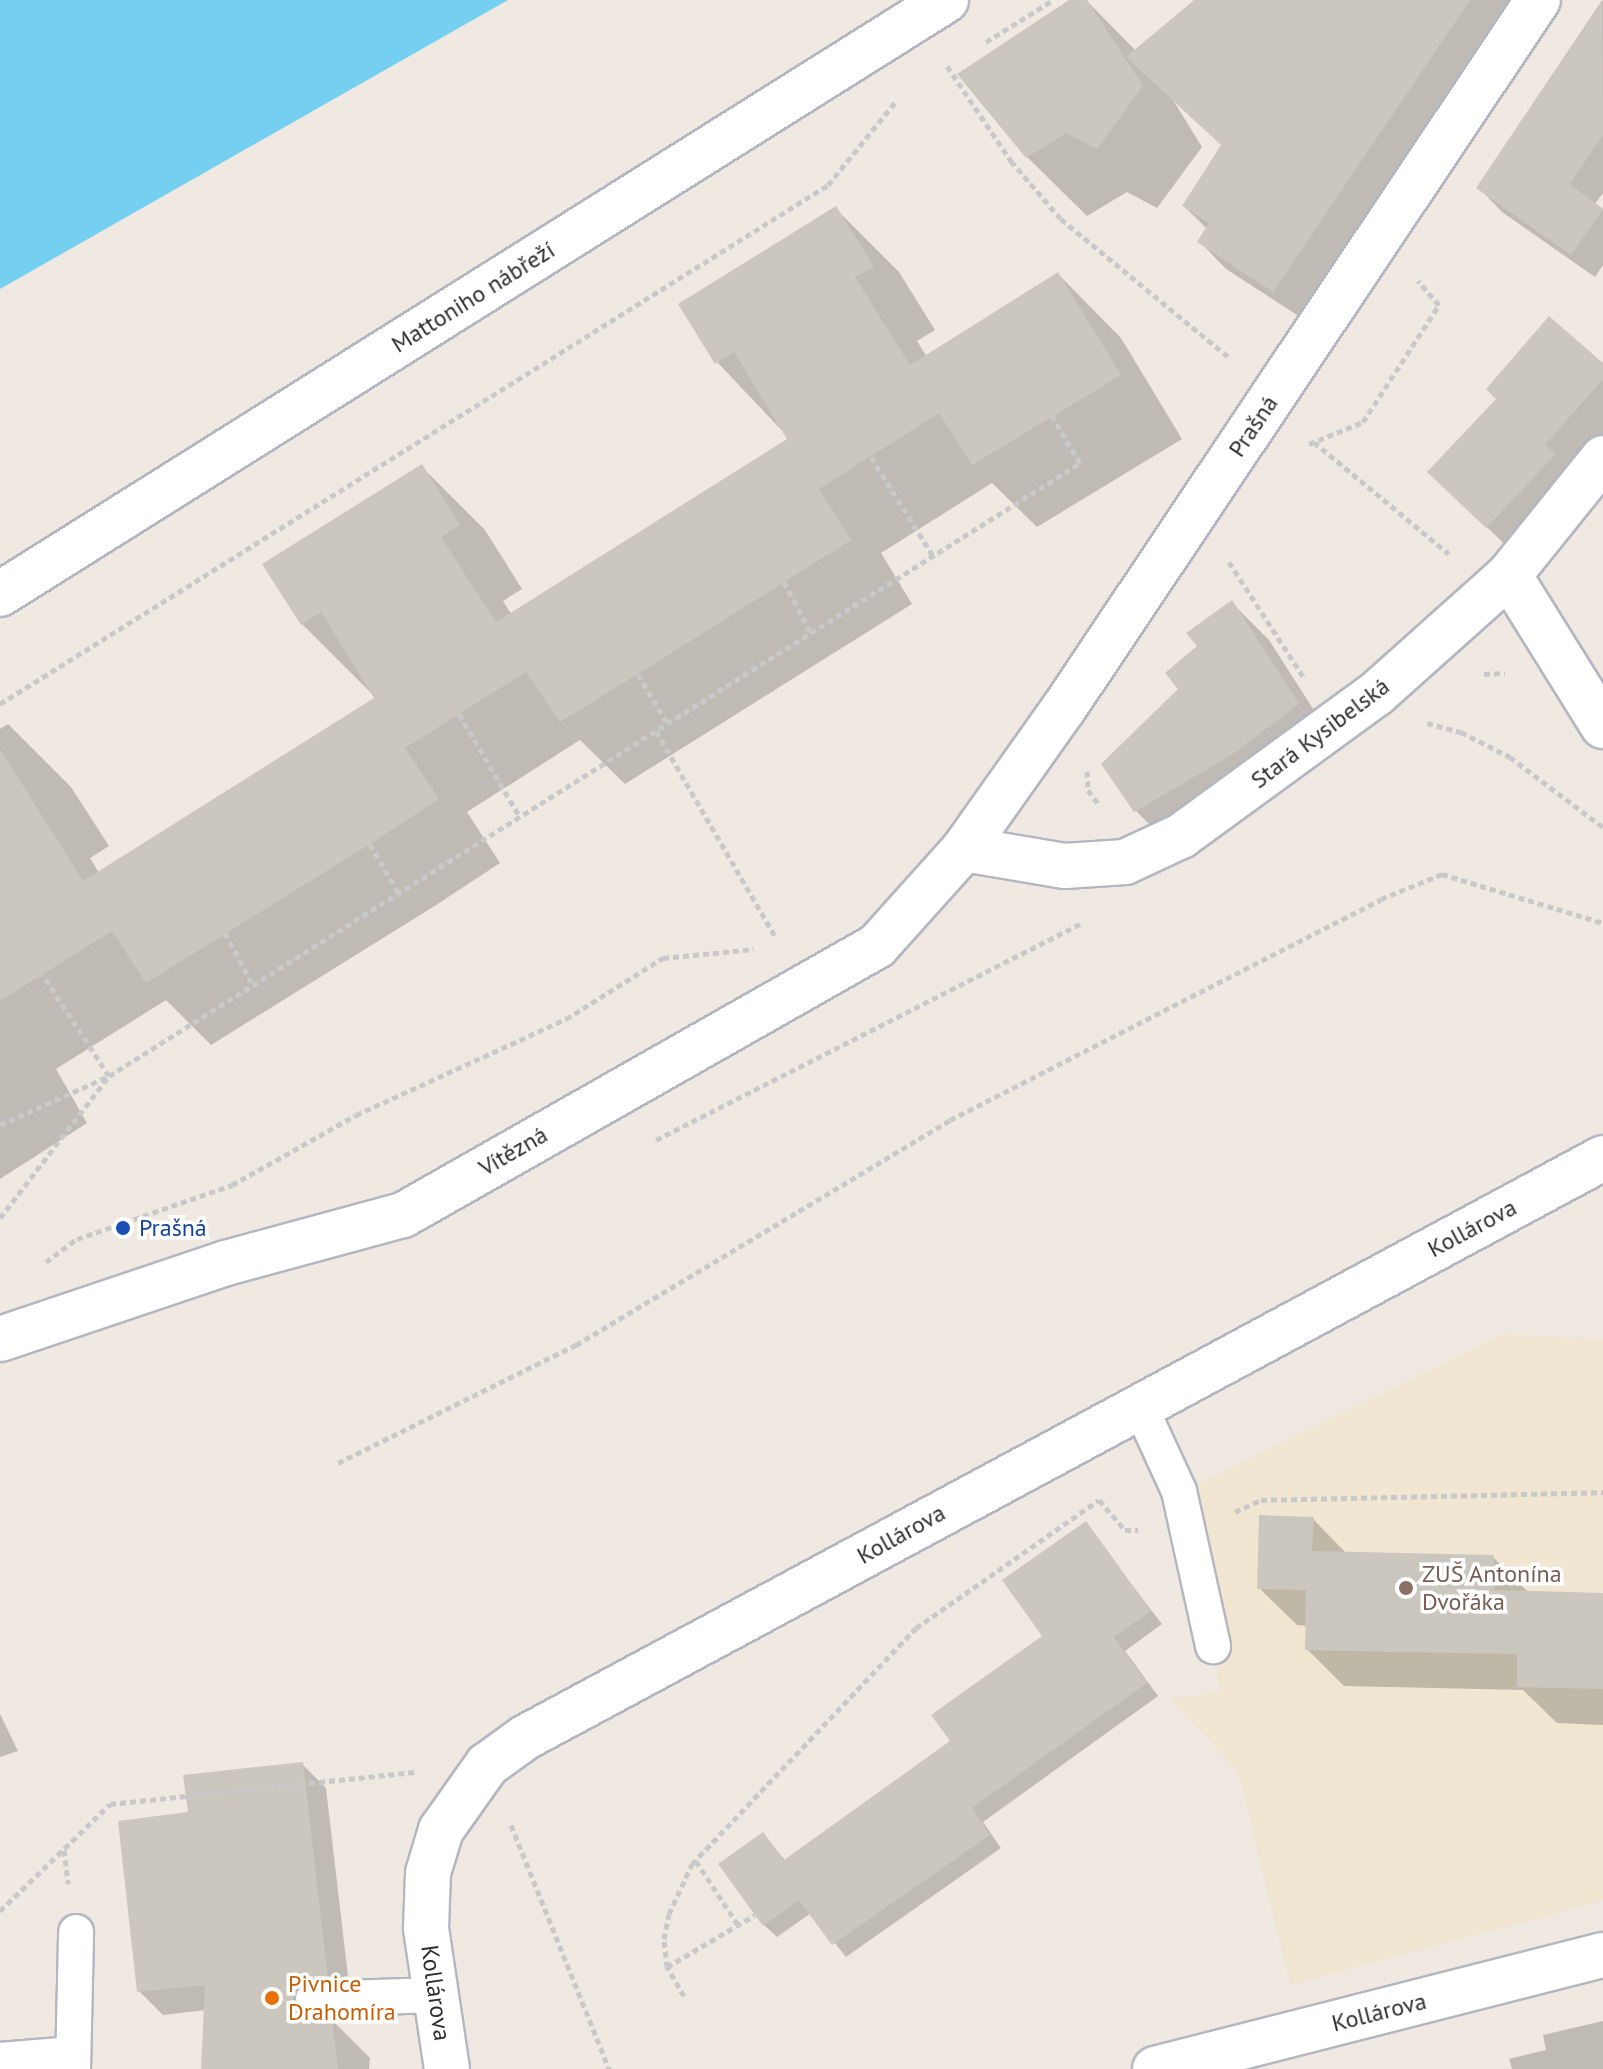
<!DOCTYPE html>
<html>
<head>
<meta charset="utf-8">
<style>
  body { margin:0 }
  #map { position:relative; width:1603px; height:2069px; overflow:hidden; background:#efe9e1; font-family:"PT Sans",sans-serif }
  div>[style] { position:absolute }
  .education>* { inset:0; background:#f0e6d1 }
  .water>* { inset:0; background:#75cff0 }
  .shadow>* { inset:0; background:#0003 }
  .building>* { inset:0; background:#cbc7bf }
  .path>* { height:5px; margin-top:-2.5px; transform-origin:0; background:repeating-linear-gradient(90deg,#c9c9c9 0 6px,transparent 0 10px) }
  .roads { filter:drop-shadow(2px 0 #b4b7c1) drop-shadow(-2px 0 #b4b7c1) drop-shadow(0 2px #b4b7c1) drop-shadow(0 -2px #b4b7c1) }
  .service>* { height:34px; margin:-17px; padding:0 17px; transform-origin:17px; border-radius:17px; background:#fff }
  .minor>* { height:44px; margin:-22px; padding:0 22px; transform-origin:22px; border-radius:22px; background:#fff }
  .tertiary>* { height:44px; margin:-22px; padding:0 22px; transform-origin:22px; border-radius:22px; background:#fff }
  .dots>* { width:22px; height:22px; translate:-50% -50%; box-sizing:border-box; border:4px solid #fff; border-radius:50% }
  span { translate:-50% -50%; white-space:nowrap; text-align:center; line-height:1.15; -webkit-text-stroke:7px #fff; paint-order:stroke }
  .street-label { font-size:24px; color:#2e2e2e }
  .transit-label { font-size:24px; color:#164399 }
  .left { translate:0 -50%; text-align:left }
  .education-label { font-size:24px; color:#785e54 }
  .food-label { font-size:24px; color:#c56008 }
</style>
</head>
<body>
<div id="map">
  <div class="education">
    <div style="clip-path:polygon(1502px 1334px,1603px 1339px,1603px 1901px,1290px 1985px,1239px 1774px,1171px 1699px,1219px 1692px,1199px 1484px)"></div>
  </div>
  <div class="water">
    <div style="clip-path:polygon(0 0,508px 0,0 289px)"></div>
  </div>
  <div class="shadow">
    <div style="clip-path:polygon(1078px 0,1086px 0,1136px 51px,1197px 0,1514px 0,1300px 317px,1226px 269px,1200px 242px,1207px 229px,1184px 206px,1223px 146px,1173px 100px,1202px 147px,1157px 208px,1127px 192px,1087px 216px,1027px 157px)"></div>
    <div style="clip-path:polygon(1603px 0,1603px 193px,1595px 204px,1603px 209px,1603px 265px,1595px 277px,1502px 212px,1479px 188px)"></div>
    <div style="clip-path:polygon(836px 209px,899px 272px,935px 330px,917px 341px,927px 357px,1058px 274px,1121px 338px,1182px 439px,1037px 527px,992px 483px,881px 553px,912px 604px,625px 784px,580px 740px,467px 812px,500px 863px,433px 907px,211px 1045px,166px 1000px,56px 1069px,87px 1123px,0 1179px,0 729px,8px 724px,71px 787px,109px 846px,90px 858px,99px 873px,377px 699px,302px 624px,421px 466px,485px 530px,522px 589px,503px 601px,512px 615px,790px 439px,717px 362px)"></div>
    <div style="clip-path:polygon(1603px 366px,1603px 433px,1513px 552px,1455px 497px)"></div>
    <div style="clip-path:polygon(1232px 603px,1269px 640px,1335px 743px,1173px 848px,1136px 811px,1180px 689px,1200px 647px)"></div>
    <div style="clip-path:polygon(1313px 1519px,1347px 1554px,1493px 1557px,1529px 1593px,1603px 1595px,1603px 1725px,1557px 1723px,1523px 1690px,1344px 1686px,1307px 1649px,1307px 1626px,1297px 1625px,1259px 1588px)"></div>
    <div style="clip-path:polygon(1085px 1524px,1162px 1624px,1125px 1651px,1158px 1696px,983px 1822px,1001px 1848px,846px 1957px,811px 1913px,777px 1937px,764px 1925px,763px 1835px,786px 1861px,952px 1741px,1045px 1637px)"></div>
    <div style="clip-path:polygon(0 1714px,18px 1751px,0 1757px)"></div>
    <div style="clip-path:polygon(302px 1764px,326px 1788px,351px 2002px,326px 2006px,319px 2019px,332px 2020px,370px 2058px,369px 2069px,203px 2069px,206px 2010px,163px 2015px,139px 1991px,190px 1814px)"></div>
    <div style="clip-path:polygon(1603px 2021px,1603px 2069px,1512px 2069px,1509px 2059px,1546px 2050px,1543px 2035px)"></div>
  </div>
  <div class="building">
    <div style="clip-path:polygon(1069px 0,1087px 0,1143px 86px,1097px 149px,1066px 133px,1026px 158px,957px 74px)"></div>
    <div style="clip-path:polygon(1194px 0,1470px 0,1273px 292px,1197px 242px,1209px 223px,1182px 206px,1221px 145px,1126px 57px)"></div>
    <div style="clip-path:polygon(1602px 0,1603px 135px,1570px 184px,1603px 209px,1571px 255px,1476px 188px)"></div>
    <div style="clip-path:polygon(836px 206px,874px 267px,855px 277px,910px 365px,1058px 272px,1121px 375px,972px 465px,939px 413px,819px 489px,851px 540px,638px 674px,560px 722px,526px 672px,405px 748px,439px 799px,370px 844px,146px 983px,112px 931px,0 1001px,0 749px,83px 881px,374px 698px,321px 612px,301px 625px,262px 564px,422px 464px,460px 525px,441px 537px,496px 622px,787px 439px,734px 352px,715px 364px,678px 304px)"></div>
    <div style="clip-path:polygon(1549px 316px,1603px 363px,1603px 379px,1545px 445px,1556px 454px,1486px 528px,1427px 472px,1496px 399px,1486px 389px)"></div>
    <div style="clip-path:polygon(1232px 600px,1299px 704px,1230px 756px,1134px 812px,1101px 764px,1178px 689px,1165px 673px,1197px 646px,1186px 633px)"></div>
    <div style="clip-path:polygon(1259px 1515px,1314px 1517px,1312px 1551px,1494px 1555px,1494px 1590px,1603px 1593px,1603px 1689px,1517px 1687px,1517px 1654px,1305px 1650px,1306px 1590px,1257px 1589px)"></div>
    <div style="clip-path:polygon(1086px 1521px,1151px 1611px,1114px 1637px,1147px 1683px,972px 1808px,990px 1835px,832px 1945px,799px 1900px,763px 1926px,718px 1864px,763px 1832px,784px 1860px,950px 1741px,931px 1715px,1042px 1636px,1002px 1580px)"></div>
    <div style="clip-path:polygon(303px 1762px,328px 1979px,302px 1982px,293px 2000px,304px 2017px,332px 2018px,338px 2069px,201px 2069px,205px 1985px,137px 1992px,118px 1821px,188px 1812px,183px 1775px)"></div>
  </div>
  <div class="path">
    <div style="left:986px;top:42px;width:79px;rotate:-32.1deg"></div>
    <div style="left:947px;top:66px;width:115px;rotate:56deg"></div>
    <div style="left:1011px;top:161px;width:77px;rotate:49.2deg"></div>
    <div style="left:1061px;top:219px;width:220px;rotate:39.5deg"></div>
    <div style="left:1314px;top:442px;width:175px;rotate:39.7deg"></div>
    <div style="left:1309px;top:444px;width:58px;rotate:-22.2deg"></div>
    <div style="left:1363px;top:422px;width:140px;rotate:-57deg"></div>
    <div style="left:1439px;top:305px;width:32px;rotate:-131deg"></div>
    <div style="left:871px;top:457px;width:117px;rotate:57.9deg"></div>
    <div style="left:1229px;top:562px;width:138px;rotate:57.1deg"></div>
    <div style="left:784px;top:582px;width:58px;rotate:62.1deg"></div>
    <div style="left:638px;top:674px;width:57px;rotate:59.4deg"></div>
    <div style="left:1484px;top:674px;width:21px;rotate:-3deg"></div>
    <div style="left:0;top:704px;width:977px;rotate:-32.08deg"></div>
    <div style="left:828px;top:185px;width:109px;rotate:-50.9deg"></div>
    <div style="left:459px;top:714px;width:120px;rotate:59.4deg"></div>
    <div style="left:1427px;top:723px;width:35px;rotate:15deg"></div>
    <div style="left:1461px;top:732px;width:55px;rotate:27deg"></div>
    <div style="left:1510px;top:757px;width:116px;rotate:37deg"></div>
    <div style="left:656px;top:731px;width:239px;rotate:59.9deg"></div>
    <div style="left:1087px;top:771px;width:19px;rotate:87deg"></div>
    <div style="left:1088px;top:790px;width:20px;rotate:53deg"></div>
    <div style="left:370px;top:844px;width:58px;rotate:59.9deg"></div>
    <div style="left:225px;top:933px;width:59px;rotate:61.7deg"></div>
    <div style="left:0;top:1125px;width:120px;rotate:-24.2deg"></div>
    <div style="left:109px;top:1076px;width:1148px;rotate:-32.26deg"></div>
    <div style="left:1080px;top:463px;width:55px;rotate:-120.8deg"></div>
    <div style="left:656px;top:1140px;width:478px;rotate:-27deg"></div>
    <div style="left:0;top:1218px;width:179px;rotate:-52.5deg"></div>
    <div style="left:109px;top:1076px;width:121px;rotate:-123.2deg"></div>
    <div style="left:46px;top:1262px;width:39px;rotate:-37deg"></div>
    <div style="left:77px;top:1239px;width:164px;rotate:-19.2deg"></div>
    <div style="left:232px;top:1185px;width:142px;rotate:-29.4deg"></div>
    <div style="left:356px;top:1115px;width:231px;rotate:-24.6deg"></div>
    <div style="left:566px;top:1019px;width:115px;rotate:-32.2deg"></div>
    <div style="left:663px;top:958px;width:91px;rotate:-5.6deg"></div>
    <div style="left:338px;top:1463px;width:266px;rotate:-26.4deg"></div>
    <div style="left:576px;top:1345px;width:436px;rotate:-31deg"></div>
    <div style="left:950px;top:1120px;width:484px;rotate:-27.1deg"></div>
    <div style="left:1381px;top:899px;width:66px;rotate:-22.3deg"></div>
    <div style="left:1442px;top:874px;width:168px;rotate:16.9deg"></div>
    <div style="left:1235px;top:1512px;width:29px;rotate:-25deg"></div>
    <div style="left:1261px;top:1500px;width:342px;rotate:-1.3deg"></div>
    <div style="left:511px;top:1825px;width:263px;rotate:68.1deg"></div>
    <div style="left:64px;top:1850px;width:34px;rotate:83deg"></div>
    <div style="left:696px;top:1861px;width:77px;rotate:56.7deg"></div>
    <div style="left:0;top:1911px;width:153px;rotate:-44.2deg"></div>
    <div style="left:110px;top:1804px;width:306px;rotate:-6deg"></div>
    <div style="left:667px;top:1967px;width:102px;rotate:-30.6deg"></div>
    <div style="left:684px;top:1996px;width:34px;rotate:-120deg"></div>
    <div style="left:667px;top:1967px;width:28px;rotate:-96deg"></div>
    <div style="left:664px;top:1939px;width:25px;rotate:-79deg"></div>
    <div style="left:669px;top:1914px;width:55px;rotate:-65.3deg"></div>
    <div style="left:692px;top:1864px;width:325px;rotate:-46.5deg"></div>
    <div style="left:916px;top:1628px;width:223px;rotate:-35deg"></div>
    <div style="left:1099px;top:1500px;width:40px;rotate:49deg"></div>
    <div style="left:1125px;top:1530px;width:13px"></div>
  </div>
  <div class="roads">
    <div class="service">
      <div style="left:1139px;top:1404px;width:96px;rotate:65.3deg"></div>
      <div style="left:1179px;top:1491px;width:159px;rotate:77.6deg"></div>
      <div style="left:313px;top:1999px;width:124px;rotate:-1.8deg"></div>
      <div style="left:0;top:2060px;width:73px;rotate:-4.7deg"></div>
      <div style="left:73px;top:2069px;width:137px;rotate:-88.7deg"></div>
    </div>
    <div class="minor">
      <div style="left:1509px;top:575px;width:178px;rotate:58.1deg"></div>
      <div style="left:964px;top:849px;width:102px;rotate:9.6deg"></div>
      <div style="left:1065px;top:866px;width:60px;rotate:-3.8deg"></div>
      <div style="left:1125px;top:862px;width:62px;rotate:-24.9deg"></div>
      <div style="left:1181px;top:836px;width:241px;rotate:-36.1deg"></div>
      <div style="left:1376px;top:694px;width:178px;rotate:-41.8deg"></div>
      <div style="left:1509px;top:575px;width:150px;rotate:-51.2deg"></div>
      <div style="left:447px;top:2069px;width:143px;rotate:-98.5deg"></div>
      <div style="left:426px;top:1928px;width:55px;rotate:-87.9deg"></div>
      <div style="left:428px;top:1873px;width:45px;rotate:-73.2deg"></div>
      <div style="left:441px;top:1830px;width:80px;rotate:-54.7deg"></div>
      <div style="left:487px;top:1765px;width:48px;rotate:-35.7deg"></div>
      <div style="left:526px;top:1737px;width:1223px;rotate:-28.26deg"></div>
      <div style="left:1155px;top:2069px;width:462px;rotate:-14.3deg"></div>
    </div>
    <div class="tertiary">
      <div style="left:0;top:594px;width:1117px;rotate:-32.12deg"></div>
      <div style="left:0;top:1339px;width:238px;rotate:-18.6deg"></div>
      <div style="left:226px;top:1263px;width:183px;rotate:-15.2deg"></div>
      <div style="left:403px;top:1215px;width:545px;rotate:-29.58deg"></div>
      <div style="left:877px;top:946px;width:130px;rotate:-48.1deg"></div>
      <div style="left:964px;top:849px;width:173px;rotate:-54.7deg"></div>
      <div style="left:1064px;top:708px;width:852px;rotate:-56.2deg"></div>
    </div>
  </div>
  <div class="dots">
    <div style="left:123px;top:1228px;background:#1a4fb4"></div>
    <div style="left:1406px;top:1588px;background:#8d6e63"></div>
    <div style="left:272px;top:1998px;background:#e8710a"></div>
  </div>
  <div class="street-label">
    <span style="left:473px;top:297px;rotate:-32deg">Mattoniho nábřeží</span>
    <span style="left:1253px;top:426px;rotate:-56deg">Prašná</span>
    <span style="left:1320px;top:733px;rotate:-37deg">Stará Kysibelská</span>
    <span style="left:513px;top:1151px;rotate:-30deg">Vítězná</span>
    <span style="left:1472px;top:1228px;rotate:-28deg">Kollárova</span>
    <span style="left:901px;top:1534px;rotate:-29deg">Kollárova</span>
    <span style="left:436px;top:1993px;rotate:82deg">Kollárova</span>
    <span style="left:1379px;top:2012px;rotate:-14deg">Kollárova</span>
  </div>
  <div class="transit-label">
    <span class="left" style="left:139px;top:1228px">Prašná</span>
  </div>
  <div class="education-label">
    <span class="left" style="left:1422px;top:1588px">ZUŠ Antonína<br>Dvořáka</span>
  </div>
  <div class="food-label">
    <span class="left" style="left:288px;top:1998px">Pivnice<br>Drahomíra</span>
  </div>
</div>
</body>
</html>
